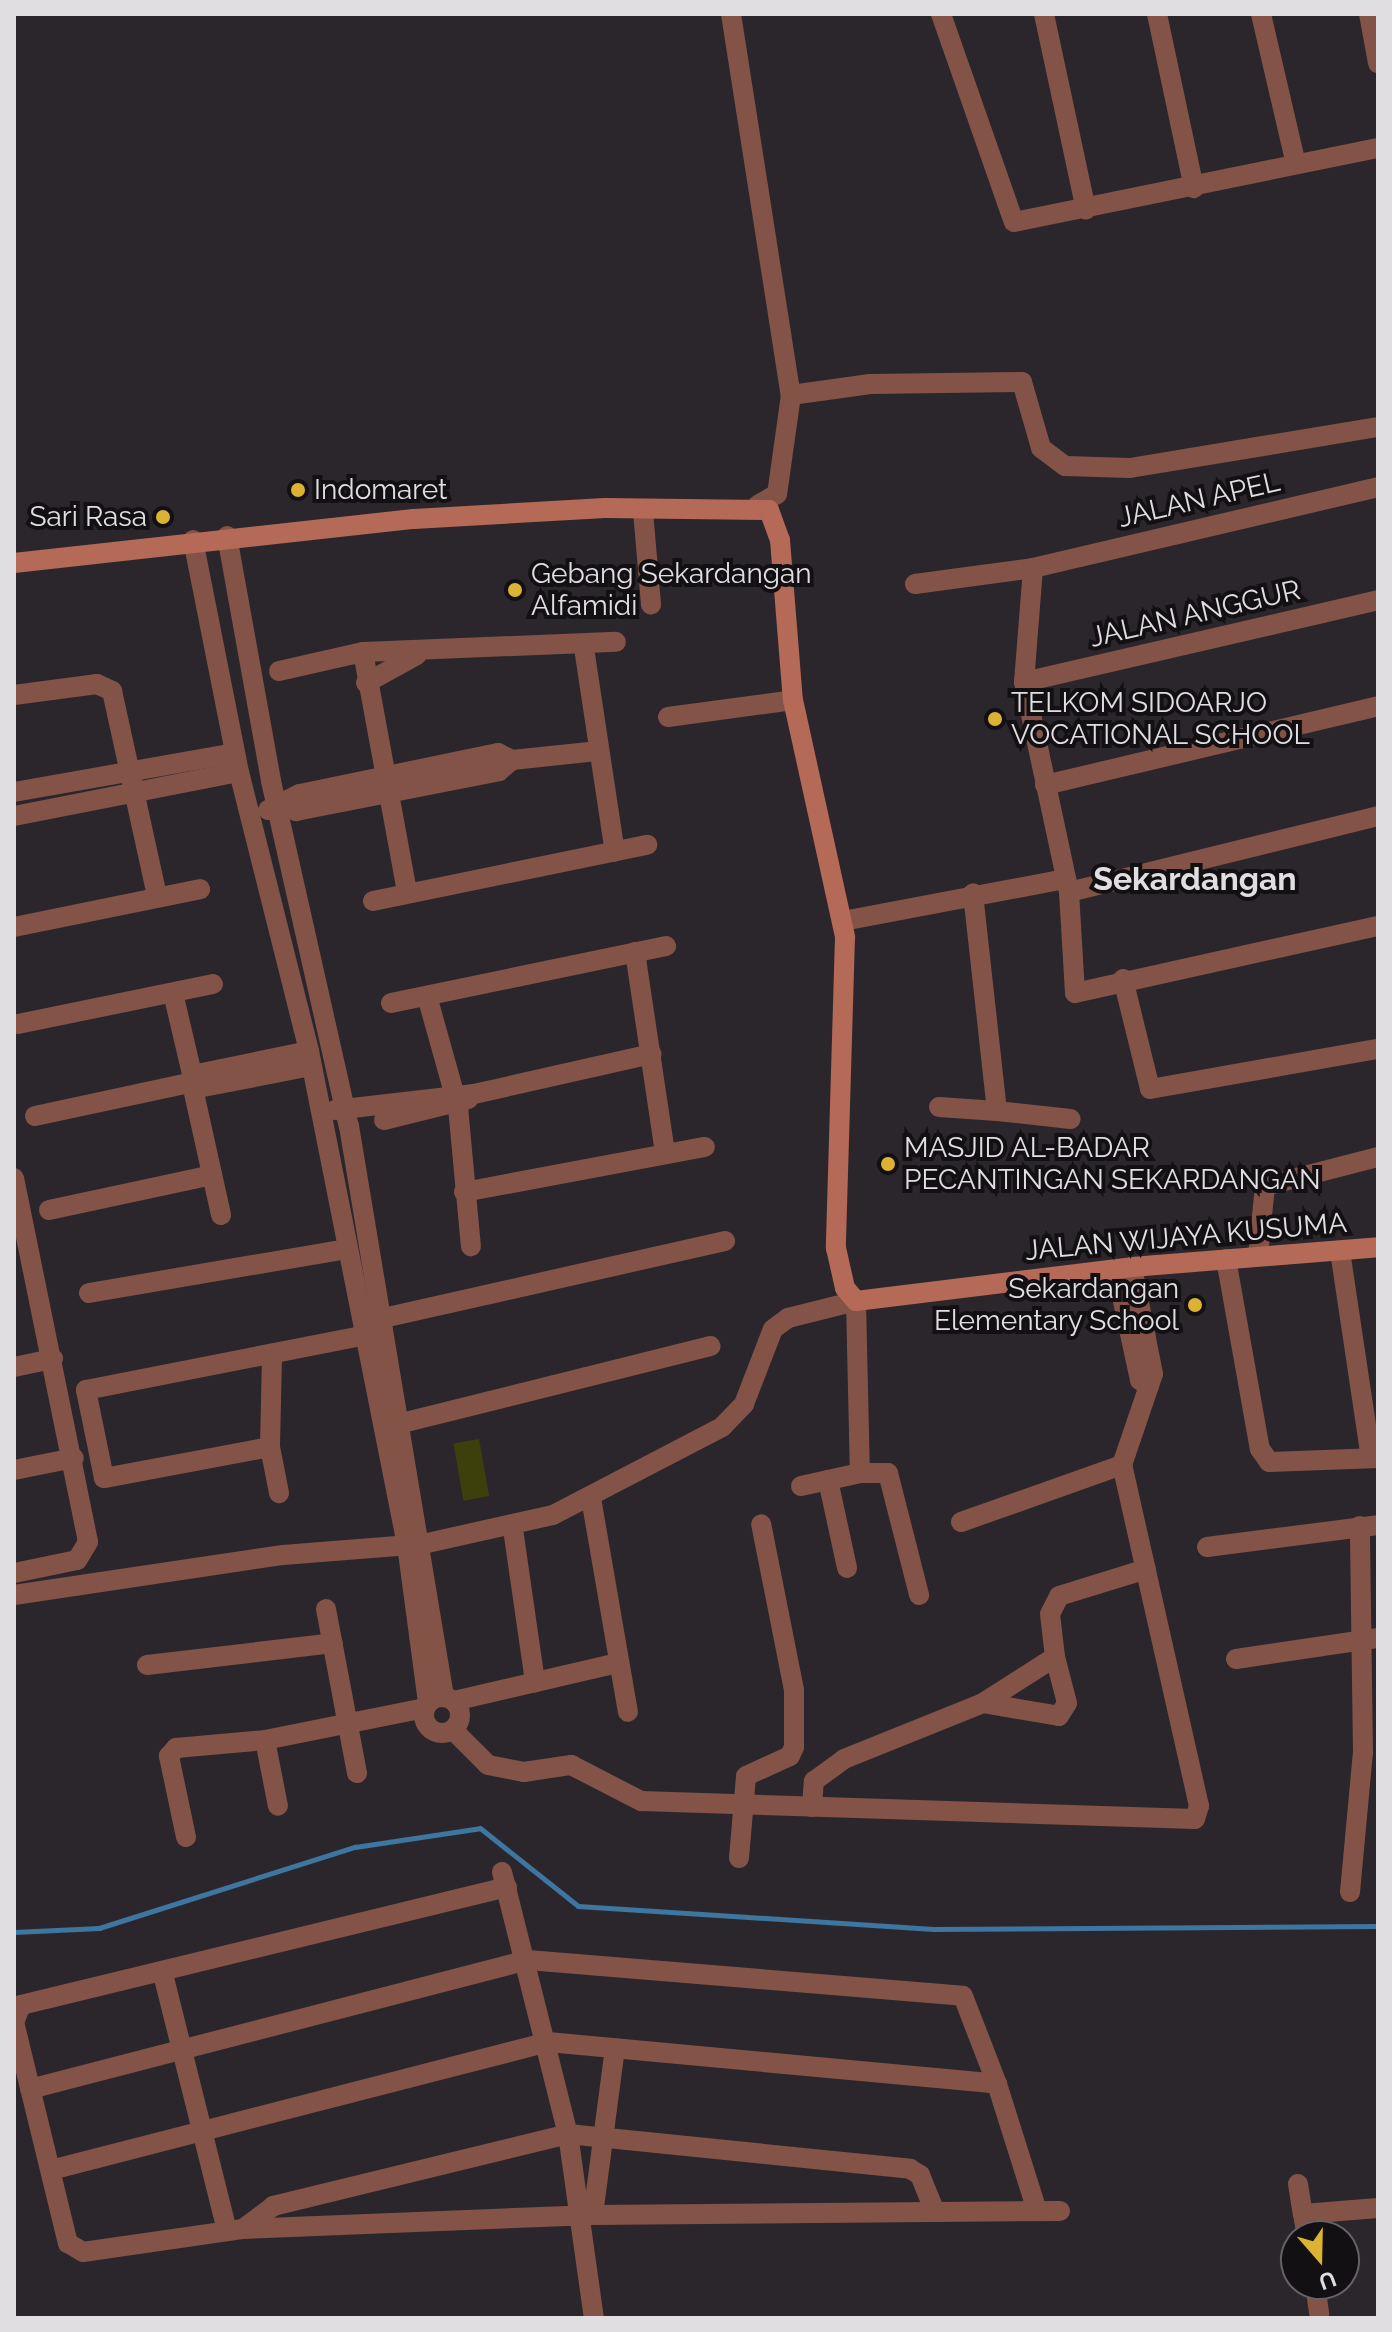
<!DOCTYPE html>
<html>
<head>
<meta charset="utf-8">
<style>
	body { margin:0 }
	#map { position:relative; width:1392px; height:2332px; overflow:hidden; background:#2b262c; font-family:Raleway,sans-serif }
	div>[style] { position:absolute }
	.green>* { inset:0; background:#3e400c; transform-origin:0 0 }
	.stream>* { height:5px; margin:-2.5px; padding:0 2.5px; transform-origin:2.5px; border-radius:2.5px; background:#3d76a0 }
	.street>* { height:20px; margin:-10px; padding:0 10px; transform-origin:10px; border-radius:10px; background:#835347 }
	.street>.ring { margin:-10px; padding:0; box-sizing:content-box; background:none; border:20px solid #835347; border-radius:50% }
	.secondary>* { height:20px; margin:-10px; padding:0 10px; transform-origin:10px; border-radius:10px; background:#b56957 }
	.dots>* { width:22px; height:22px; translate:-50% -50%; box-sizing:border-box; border:4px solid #121013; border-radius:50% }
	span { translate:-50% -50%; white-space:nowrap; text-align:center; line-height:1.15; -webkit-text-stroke:8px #121013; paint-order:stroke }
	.poi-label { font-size:28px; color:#e1dee2 }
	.left { translate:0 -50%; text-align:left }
	.right { translate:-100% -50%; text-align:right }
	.street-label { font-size:28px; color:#e1dee2 }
	.quarter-label { font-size:32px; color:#e1dee2; font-weight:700 }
	.frame { position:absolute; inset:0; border:16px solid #e1dee2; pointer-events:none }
	.north { position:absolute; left:1280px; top:2220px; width:80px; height:80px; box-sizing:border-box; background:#121013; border:2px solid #656266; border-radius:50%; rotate:160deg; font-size:22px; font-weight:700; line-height:32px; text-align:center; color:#e1dee2 }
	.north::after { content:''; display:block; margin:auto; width:28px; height:36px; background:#dbb233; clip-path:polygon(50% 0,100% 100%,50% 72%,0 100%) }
</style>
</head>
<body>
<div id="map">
	<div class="green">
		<i style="left:479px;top:1439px;width:58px;height:26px;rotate:80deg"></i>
	</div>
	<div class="stream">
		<i style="left:14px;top:1932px;width:85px;rotate:-2.7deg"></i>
		<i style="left:99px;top:1928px;width:269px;rotate:-17.6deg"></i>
		<i style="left:355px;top:1847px;width:126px;rotate:-8.6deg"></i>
		<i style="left:480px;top:1828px;width:125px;rotate:38.5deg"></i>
		<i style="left:578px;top:1906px;width:356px;rotate:3.7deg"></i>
		<i style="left:933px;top:1929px;width:445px;rotate:-0.4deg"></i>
	</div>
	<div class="street">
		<i style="left:731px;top:14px;width:386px;rotate:81.1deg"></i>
		<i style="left:791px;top:395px;width:100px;rotate:98deg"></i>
		<i style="left:777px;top:494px;width:22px;rotate:150deg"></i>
		<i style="left:941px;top:14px;width:220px;rotate:70.7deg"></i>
		<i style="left:1014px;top:222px;width:371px;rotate:-11.5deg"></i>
		<i style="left:1044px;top:14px;width:200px;rotate:77.9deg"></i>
		<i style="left:1157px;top:14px;width:178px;rotate:78deg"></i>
		<i style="left:1261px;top:14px;width:154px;rotate:76.9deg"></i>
		<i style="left:1369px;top:14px;width:50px;rotate:79.6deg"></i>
		<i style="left:791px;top:395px;width:80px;rotate:-7.9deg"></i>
		<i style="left:870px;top:384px;width:152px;rotate:-0.8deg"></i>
		<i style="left:1022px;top:382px;width:69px;rotate:73.9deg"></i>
		<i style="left:1041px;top:448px;width:30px;rotate:37deg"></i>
		<i style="left:1065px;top:466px;width:65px;rotate:1.8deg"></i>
		<i style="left:1130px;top:468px;width:251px;rotate:-9.4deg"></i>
		<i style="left:643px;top:511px;width:94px;rotate:85.1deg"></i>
		<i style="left:227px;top:536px;width:249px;rotate:79.8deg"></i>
		<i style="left:271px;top:781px;width:354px;rotate:77.3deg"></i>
		<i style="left:349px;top:1126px;width:579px;rotate:80.55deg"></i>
		<i style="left:193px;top:540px;width:237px;rotate:78.8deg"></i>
		<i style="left:239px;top:772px;width:288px;rotate:75.9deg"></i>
		<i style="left:309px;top:1051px;width:504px;rotate:78.78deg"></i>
		<i style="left:407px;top:1545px;width:159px;rotate:82.4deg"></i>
		<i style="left:1033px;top:568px;width:114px;rotate:94.5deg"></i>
		<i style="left:1024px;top:682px;width:215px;rotate:77.9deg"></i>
		<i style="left:1069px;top:892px;width:101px;rotate:86.6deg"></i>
		<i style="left:1075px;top:993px;width:310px;rotate:-12.5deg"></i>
		<i style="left:915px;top:584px;width:119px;rotate:-7.7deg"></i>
		<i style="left:1033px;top:568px;width:354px;rotate:-13.2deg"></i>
		<i style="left:584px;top:648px;width:206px;rotate:81.4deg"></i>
		<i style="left:363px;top:652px;width:243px;rotate:79.6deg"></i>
		<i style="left:279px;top:671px;width:86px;rotate:-12.7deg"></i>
		<i style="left:363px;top:652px;width:253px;rotate:-2.3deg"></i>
		<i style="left:1024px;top:682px;width:363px;rotate:-13deg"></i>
		<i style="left:366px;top:683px;width:58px;rotate:-28.8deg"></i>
		<i style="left:14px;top:695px;width:84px;rotate:-7.5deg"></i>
		<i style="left:97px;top:684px;width:17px;rotate:25deg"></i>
		<i style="left:112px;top:691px;width:210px;rotate:77.6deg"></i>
		<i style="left:668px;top:717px;width:126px;rotate:-7.7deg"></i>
		<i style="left:1045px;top:785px;width:342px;rotate:-13.3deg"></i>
		<i style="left:14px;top:792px;width:224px;rotate:-10deg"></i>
		<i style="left:287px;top:805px;width:11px;rotate:34deg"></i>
		<i style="left:296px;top:811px;width:207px;rotate:-11.1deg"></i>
		<i style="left:499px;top:771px;width:17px;rotate:-40deg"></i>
		<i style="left:268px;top:810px;width:36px;rotate:-27deg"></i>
		<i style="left:300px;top:794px;width:202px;rotate:-11.7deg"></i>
		<i style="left:498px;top:753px;width:16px;rotate:27deg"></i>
		<i style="left:512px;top:760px;width:85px;rotate:-6deg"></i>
		<i style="left:14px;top:816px;width:229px;rotate:-11.1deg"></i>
		<i style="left:1069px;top:892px;width:318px;rotate:-13.8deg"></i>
		<i style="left:373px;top:901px;width:280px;rotate:-11.6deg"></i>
		<i style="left:843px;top:921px;width:226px;rotate:-10.7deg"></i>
		<i style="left:14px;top:927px;width:190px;rotate:-11.5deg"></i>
		<i style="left:635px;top:952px;width:202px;rotate:81.5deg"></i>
		<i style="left:1123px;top:979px;width:113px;rotate:76.2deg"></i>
		<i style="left:1150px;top:1089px;width:231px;rotate:-10deg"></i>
		<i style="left:173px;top:993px;width:83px;rotate:76.8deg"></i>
		<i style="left:427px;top:996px;width:115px;rotate:74.4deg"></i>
		<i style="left:458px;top:1107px;width:140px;rotate:84.7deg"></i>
		<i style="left:391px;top:1003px;width:281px;rotate:-11.7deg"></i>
		<i style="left:18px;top:1024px;width:199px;rotate:-11.6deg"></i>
		<i style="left:197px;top:1074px;width:114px;rotate:-11.6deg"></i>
		<i style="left:203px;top:1087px;width:110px;rotate:-11deg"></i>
		<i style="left:194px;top:1093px;width:125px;rotate:77.5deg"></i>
		<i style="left:939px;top:1107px;width:58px;rotate:3.9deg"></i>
		<i style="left:997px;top:1111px;width:219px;rotate:-96.3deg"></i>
		<i style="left:335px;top:1110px;width:140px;rotate:-6.6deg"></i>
		<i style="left:474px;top:1094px;width:182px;rotate:-12.7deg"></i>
		<i style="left:997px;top:1111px;width:74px;rotate:6.2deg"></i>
		<i style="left:35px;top:1116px;width:152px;rotate:-12.1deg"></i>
		<i style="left:384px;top:1120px;width:87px;rotate:-14deg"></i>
		<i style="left:14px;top:1178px;width:371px;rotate:78.5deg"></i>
		<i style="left:88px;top:1542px;width:21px;rotate:121deg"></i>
		<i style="left:77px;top:1560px;width:64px;rotate:168.3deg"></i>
		<i style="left:464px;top:1192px;width:245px;rotate:-10.6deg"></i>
		<i style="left:49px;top:1210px;width:167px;rotate:-12.1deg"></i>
		<i style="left:1340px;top:1251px;width:209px;rotate:81.5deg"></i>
		<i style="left:1258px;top:1256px;width:70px;rotate:-84.3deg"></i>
		<i style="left:1265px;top:1186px;width:117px;rotate:-14.4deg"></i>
		<i style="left:1226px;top:1259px;width:193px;rotate:79.9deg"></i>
		<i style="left:1260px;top:1449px;width:16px;rotate:55deg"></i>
		<i style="left:1269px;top:1462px;width:109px;rotate:-2.1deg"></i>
		<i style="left:1116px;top:1269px;width:114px;rotate:77.8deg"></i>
		<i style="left:1140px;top:1380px;width:11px;rotate:34deg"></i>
		<i style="left:89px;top:1293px;width:261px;rotate:-9.7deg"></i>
		<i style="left:370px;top:1321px;width:364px;rotate:-12.7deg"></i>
		<i style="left:272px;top:1357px;width:90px;rotate:91.3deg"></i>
		<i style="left:270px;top:1447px;width:47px;rotate:78.9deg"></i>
		<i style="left:14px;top:1367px;width:40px;rotate:-12deg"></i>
		<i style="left:402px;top:1423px;width:318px;rotate:-14deg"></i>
		<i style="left:270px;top:1447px;width:169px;rotate:169.4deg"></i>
		<i style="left:104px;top:1478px;width:90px;rotate:-101.6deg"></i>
		<i style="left:86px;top:1390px;width:291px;rotate:-11.1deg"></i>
		<i style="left:14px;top:1470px;width:61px;rotate:-11.3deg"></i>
		<i style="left:828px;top:1480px;width:90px;rotate:77.8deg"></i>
		<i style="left:801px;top:1486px;width:60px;rotate:-12.4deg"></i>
		<i style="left:591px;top:1498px;width:217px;rotate:80.2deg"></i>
		<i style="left:961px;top:1522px;width:171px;rotate:-19.5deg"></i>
		<i style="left:513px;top:1529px;width:155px;rotate:81.8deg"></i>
		<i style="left:1207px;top:1547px;width:172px;rotate:-7.3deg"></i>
		<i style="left:14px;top:1595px;width:272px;rotate:-8.5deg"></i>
		<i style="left:283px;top:1555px;width:140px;rotate:-4.5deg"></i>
		<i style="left:423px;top:1544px;width:133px;rotate:-12.6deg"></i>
		<i style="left:553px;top:1515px;width:191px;rotate:-27.5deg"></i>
		<i style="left:722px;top:1427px;width:32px;rotate:-46deg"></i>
		<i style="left:744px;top:1404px;width:80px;rotate:-68.9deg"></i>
		<i style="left:773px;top:1329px;width:19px;rotate:-36deg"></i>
		<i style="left:788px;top:1318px;width:70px;rotate:-14deg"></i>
		<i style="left:856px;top:1301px;width:172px;rotate:88.7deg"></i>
		<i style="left:860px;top:1473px;width:28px"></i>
		<i style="left:888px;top:1473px;width:126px;rotate:75.7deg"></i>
		<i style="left:326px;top:1609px;width:167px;rotate:79.3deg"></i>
		<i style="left:1236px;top:1659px;width:144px;rotate:-8.4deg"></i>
		<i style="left:147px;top:1665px;width:187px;rotate:-6.7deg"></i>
		<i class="ring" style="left:424px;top:1697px;width:16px;height:16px"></i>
		<i style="left:454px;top:1701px;width:167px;rotate:-13.1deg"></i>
		<i style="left:983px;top:1703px;width:77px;rotate:9.7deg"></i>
		<i style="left:1059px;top:1716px;width:15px;rotate:-58deg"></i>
		<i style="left:1067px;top:1703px;width:48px;rotate:-104.6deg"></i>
		<i style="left:453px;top:1730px;width:49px;rotate:45deg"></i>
		<i style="left:488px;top:1765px;width:37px;rotate:11deg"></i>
		<i style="left:524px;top:1772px;width:48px;rotate:-8.5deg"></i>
		<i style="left:571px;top:1765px;width:79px;rotate:27.2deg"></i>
		<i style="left:641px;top:1801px;width:554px;rotate:1.86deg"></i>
		<i style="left:1195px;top:1819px;width:14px;rotate:-73deg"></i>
		<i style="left:1199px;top:1806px;width:350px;rotate:-102.7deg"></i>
		<i style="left:1122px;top:1465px;width:96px;rotate:-71.2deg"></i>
		<i style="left:1153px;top:1374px;width:109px;rotate:-101.1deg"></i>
		<i style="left:265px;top:1740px;width:67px;rotate:78.9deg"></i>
		<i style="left:812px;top:1807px;width:26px;rotate:-86deg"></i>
		<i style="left:814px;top:1781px;width:37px;rotate:-36deg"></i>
		<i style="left:844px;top:1759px;width:150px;rotate:-21.9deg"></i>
		<i style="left:983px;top:1703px;width:85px;rotate:-32.6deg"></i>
		<i style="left:1055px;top:1657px;width:43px;rotate:-96.6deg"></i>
		<i style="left:1050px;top:1614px;width:20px;rotate:-63deg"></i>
		<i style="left:1059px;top:1596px;width:91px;rotate:-17.2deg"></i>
		<i style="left:186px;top:1837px;width:83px;rotate:-101.9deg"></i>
		<i style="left:169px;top:1756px;width:11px;rotate:-49deg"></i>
		<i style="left:176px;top:1748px;width:89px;rotate:-5.1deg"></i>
		<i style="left:265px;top:1740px;width:163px;rotate:-11.3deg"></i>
		<i style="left:739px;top:1858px;width:82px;rotate:-85.1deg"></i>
		<i style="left:746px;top:1776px;width:48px;rotate:-24.4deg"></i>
		<i style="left:790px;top:1756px;width:10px;rotate:-66deg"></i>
		<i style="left:794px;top:1747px;width:57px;rotate:-90deg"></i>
		<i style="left:794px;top:1690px;width:169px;rotate:-101.2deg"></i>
		<i style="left:502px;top:1872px;width:270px;rotate:75.9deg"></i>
		<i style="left:568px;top:2134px;width:186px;rotate:82deg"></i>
		<i style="left:507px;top:1887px;width:500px;rotate:166.35deg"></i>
		<i style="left:21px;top:2005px;width:18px;rotate:112deg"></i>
		<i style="left:14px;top:2022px;width:228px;rotate:76.3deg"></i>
		<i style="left:68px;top:2243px;width:17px;rotate:31deg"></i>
		<i style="left:83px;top:2252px;width:162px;rotate:-8.2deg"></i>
		<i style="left:243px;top:2229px;width:350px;rotate:-2.3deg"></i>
		<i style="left:593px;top:2215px;width:467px;rotate:-0.5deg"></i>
		<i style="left:1350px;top:1892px;width:140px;rotate:-84.7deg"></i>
		<i style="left:1363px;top:1753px;width:227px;rotate:-90.8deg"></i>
		<i style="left:163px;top:1974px;width:265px;rotate:76deg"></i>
		<i style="left:30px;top:2089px;width:514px;rotate:-14.52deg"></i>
		<i style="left:528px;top:1960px;width:436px;rotate:4.7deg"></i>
		<i style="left:963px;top:1996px;width:94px;rotate:68.9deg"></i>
		<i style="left:51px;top:2170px;width:513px;rotate:-14.44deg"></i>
		<i style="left:548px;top:2042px;width:451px;rotate:5.3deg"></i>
		<i style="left:997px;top:2084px;width:133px;rotate:72.5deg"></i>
		<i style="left:1298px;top:2184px;width:30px;rotate:81deg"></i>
		<i style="left:1303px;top:2214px;width:75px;rotate:-4.6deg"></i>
		<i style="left:1303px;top:2214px;width:22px;rotate:80deg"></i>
		<i style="left:593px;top:2215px;width:168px;rotate:-82.5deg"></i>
		<i style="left:243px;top:2229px;width:38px;rotate:-37deg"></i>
		<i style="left:273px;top:2206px;width:304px;rotate:-13.7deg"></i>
		<i style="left:568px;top:2134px;width:344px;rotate:5.8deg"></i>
		<i style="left:910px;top:2169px;width:12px;rotate:31deg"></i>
		<i style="left:920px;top:2175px;width:40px;rotate:68deg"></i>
		<i style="left:1315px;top:2284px;width:30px;rotate:82deg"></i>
	</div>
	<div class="secondary">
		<i style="left:14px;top:563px;width:402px;rotate:-6.3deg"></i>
		<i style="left:414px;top:519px;width:191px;rotate:-3.3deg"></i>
		<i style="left:605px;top:508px;width:164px;rotate:0.7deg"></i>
		<i style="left:769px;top:510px;width:32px;rotate:70deg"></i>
		<i style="left:780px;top:540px;width:161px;rotate:85.4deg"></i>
		<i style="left:793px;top:700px;width:243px;rotate:77.6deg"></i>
		<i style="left:845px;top:937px;width:311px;rotate:91.7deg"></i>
		<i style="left:836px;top:1248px;width:41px;rotate:77.3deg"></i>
		<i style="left:845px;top:1288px;width:17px;rotate:50deg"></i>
		<i style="left:856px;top:1301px;width:278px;rotate:-7deg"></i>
		<i style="left:1132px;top:1267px;width:247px;rotate:-4.6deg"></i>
	</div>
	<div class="dots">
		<i style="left:298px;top:490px;background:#dbb233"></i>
		<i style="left:163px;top:517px;background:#dbb233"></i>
		<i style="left:515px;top:590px;background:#dbb233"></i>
		<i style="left:995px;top:719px;background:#dbb233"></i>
		<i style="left:888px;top:1164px;background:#dbb233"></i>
		<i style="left:1195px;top:1305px;background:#dbb233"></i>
	</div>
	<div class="poi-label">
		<span class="left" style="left:314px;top:490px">Indomaret</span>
		<span class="right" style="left:147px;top:517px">Sari Rasa</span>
		<span class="left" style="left:531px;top:590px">Gebang Sekardangan<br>Alfamidi</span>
		<span class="left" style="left:1011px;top:719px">TELKOM SIDOARJO<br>VOCATIONAL SCHOOL</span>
		<span class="left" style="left:904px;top:1164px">MASJID AL-BADAR<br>PECANTINGAN SEKARDANGAN</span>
		<span class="right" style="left:1179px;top:1305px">Sekardangan<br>Elementary School</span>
	</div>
	<div class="street-label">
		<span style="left:1199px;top:500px;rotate:-13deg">JALAN APEL</span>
		<span style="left:1195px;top:614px;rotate:-13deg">JALAN ANGGUR</span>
		<span style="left:1186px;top:1237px;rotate:-5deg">JALAN WIJAYA KUSUMA</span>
	</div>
	<div class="quarter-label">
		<span style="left:1195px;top:879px">Sekardangan</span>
	</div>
	<div class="frame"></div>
	<div class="north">U</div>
</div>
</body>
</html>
